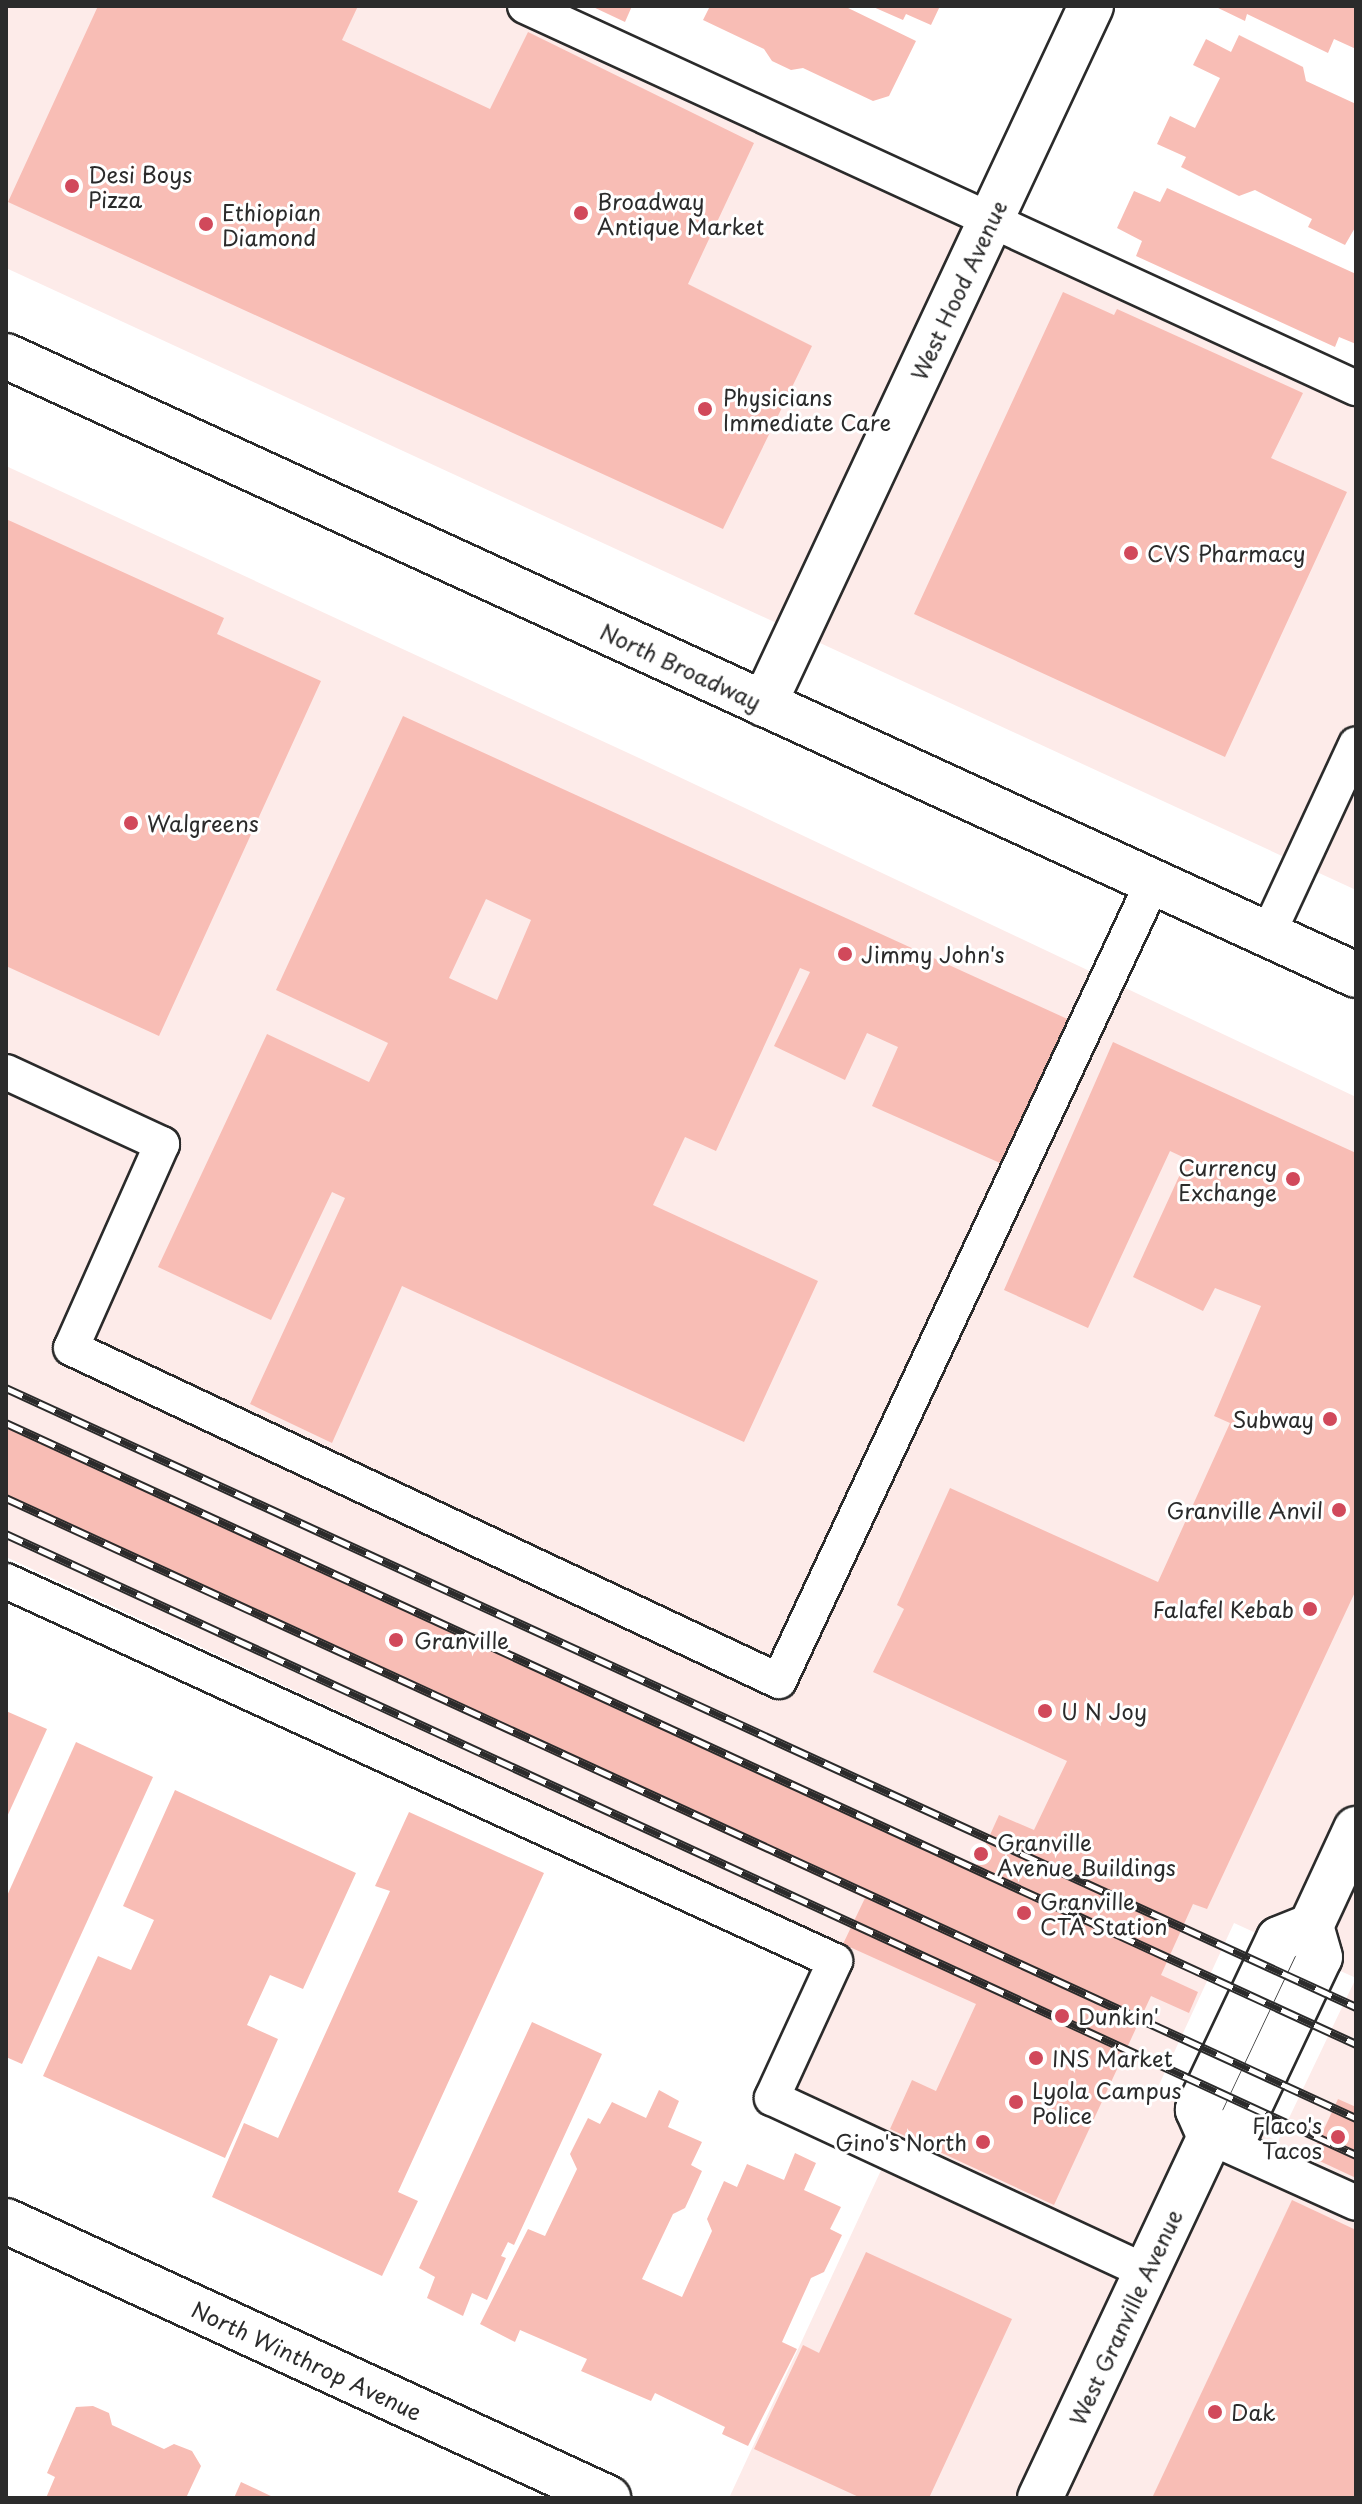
<!DOCTYPE html>
<html>
<head>
<meta charset="utf-8">
<style>
	body { margin:0 }
	#map { position:relative; width:1362px; height:2504px; overflow:hidden; background:#fff; font-family:"Playpen Sans",sans-serif }
	div>[style] { position:absolute }
	.built>* { inset:0; background:#fdebe9 }
	.building>* { inset:0; background:#f8bdb5 }
	.roads { filter:drop-shadow(2px 0 #2b2b2b) drop-shadow(-2px 0 #2b2b2b) drop-shadow(0 2px #2b2b2b) drop-shadow(0 -2px #2b2b2b) }
	.lane>* { height:34px; margin:-17px; padding:0 17px; transform-origin:17px; border-radius:17px; background:#fff }
	.street>* { height:44px; margin:-22px; padding:0 22px; transform-origin:22px; border-radius:22px; background:#fff }
	.secondary>* { height:44px; margin:-22px; padding:0 22px; transform-origin:22px; border-radius:22px; background:#fff }
	.rail>* { height:9px; margin-top:-4.5px; transform-origin:0; background:repeating-linear-gradient(90deg,#fff 0 18px,#2b2b2b 0 36px); box-sizing:border-box; border-block:2px solid #2b2b2b }
	.dots>* { width:22px; height:22px; translate:-50% -50%; box-sizing:border-box; border:4px solid #fff; border-radius:50% }
	span { translate:-50% -50%; white-space:nowrap; text-align:center; line-height:1.15; -webkit-text-stroke:6px #fff; paint-order:stroke }
	.poi-label { font-size:22px; color:#2b2b2b }
	.left { translate:0 -50%; text-align:left }
	.right { translate:-100% -50%; text-align:right }
	.street-label { font-size:22px; color:#2b2b2b }
	.frame { position:absolute; inset:0; border:8px solid #2b2b2b; pointer-events:none }
</style>
</head>
<body>
<div id="map">
	<div class="built">
		<i style="clip-path:polygon(6px 6px,533px 6px,1356px 382px,1356px 890px,6px 268px)"></i>
		<i style="clip-path:polygon(evenodd,6px 466px,639px 758px,1356px 1097px,1356px 2498px,729px 2498px,889px 2153px,772px 2098px,843px 1944px,6px 1557px,6px 466px,1234px 1923px,1356px 1978px,1278px 2141px,1158px 2087px,1234px 1923px)"></i>
	</div>
	<div class="building">
		<i style="clip-path:polygon(98px 6px,358px 6px,342px 40px,490px 109px,528px 32px,754px 143px,688px 284px,812px 346px,723px 529px,8px 202px)"></i>
		<i style="clip-path:polygon(591px 6px,632px 6px,625px 22px)"></i>
		<i style="clip-path:polygon(710px 6px,844px 6px,916px 41px,889px 96px,873px 101px,803px 68px,791px 70px,772px 61px,764px 49px,703px 20px)"></i>
		<i style="clip-path:polygon(871px 6px,940px 6px,931px 25px,906px 14px,903px 20px)"></i>
		<i style="clip-path:polygon(1214px 6px,1356px 6px,1356px 49px,1334px 39px,1328px 53px,1247px 14px,1245px 21px)"></i>
		<i style="clip-path:polygon(1239px 35px,1303px 67px,1306px 81px,1356px 104px,1356px 226px,1345px 245px,1308px 227px,1312px 219px,1255px 190px,1239px 196px,1181px 167px,1186px 157px,1157px 144px,1170px 116px,1195px 128px,1220px 78px,1193px 65px,1206px 39px,1231px 52px)"></i>
		<i style="clip-path:polygon(1167px 188px,1356px 274px,1356px 344px,1339px 337px,1335px 347px,1136px 256px,1142px 241px,1117px 228px,1134px 191px,1160px 202px)"></i>
		<i style="clip-path:polygon(1063px 292px,1114px 315px,1117px 309px,1303px 393px,1271px 458px,1347px 492px,1225px 757px,914px 614px)"></i>
		<i style="clip-path:polygon(6px 519px,224px 618px,217px 634px,321px 681px,159px 1036px,6px 966px)"></i>
		<i style="clip-path:polygon(evenodd,403px 716px,1074px 1022px,1009px 1167px,872px 1106px,898px 1047px,867px 1033px,845px 1080px,774px 1046px,810px 972px,800px 968px,716px 1151px,685px 1137px,653px 1205px,818px 1281px,744px 1442px,402px 1286px,332px 1443px,250px 1404px,345px 1198px,332px 1192px,271px 1320px,158px 1267px,267px 1034px,369px 1082px,388px 1043px,276px 990px,403px 716px,486px 899px,531px 920px,497px 1000px,449px 978px,486px 899px)"></i>
		<i style="clip-path:polygon(1113px 1042px,1356px 1153px,1356px 1590px,1207px 1909px,1193px 1904px,1161px 1975px,1198px 1992px,1189px 2013px,1151px 1996px,1054px 2205px,890px 2129px,912px 2080px,936px 2091px,976px 2004px,843px 1944px,865px 1898px,6px 1502px,6px 1420px,976px 1866px,999px 1815px,1034px 1830px,1067px 1761px,873px 1672px,904px 1609px,897px 1605px,950px 1488px,1158px 1582px,1230px 1423px,1214px 1416px,1261px 1306px,1215px 1288px,1203px 1311px,1133px 1277px,1187px 1159px,1170px 1151px,1088px 1328px,1004px 1290px)"></i>
		<i style="clip-path:polygon(6px 1711px,47px 1729px,6px 1819px)"></i>
		<i style="clip-path:polygon(76px 1742px,153px 1777px,22px 2064px,6px 2057px,6px 1898px)"></i>
		<i style="clip-path:polygon(175px 1790px,356px 1873px,303px 1989px,270px 1975px,247px 2025px,278px 2039px,225px 2158px,43px 2076px,98px 1956px,131px 1970px,154px 1920px,123px 1906px)"></i>
		<i style="clip-path:polygon(409px 1812px,544px 1873px,398px 2192px,418px 2201px,382px 2276px,212px 2197px,244px 2123px,278px 2138px,390px 1891px,375px 1886px)"></i>
		<i style="clip-path:polygon(532px 2022px,602px 2054px,514px 2245px,508px 2242px,501px 2256px,506px 2258px,487px 2300px,472px 2293px,463px 2316px,427px 2298px,435px 2277px,419px 2268px)"></i>
		<i style="clip-path:polygon(659px 2090px,679px 2101px,668px 2127px,702px 2142px,691px 2165px,702px 2171px,685px 2208px,673px 2214px,642px 2279px,682px 2297px,712px 2231px,707px 2219px,724px 2181px,737px 2187px,747px 2164px,784px 2180px,795px 2153px,816px 2163px,804px 2190px,841px 2207px,830px 2229px,842px 2235px,824px 2272px,811px 2278px,782px 2342px,797px 2349px,748px 2446px,722px 2434px,725px 2427px,655px 2393px,651px 2401px,581px 2371px,587px 2359px,520px 2330px,515px 2342px,480px 2324px,528px 2229px,545px 2236px,577px 2169px,570px 2154px,588px 2118px,600px 2124px,612px 2102px,646px 2118px)"></i>
		<i style="clip-path:polygon(1338px 2099px,1356px 2107px,1356px 2178px,1311px 2157px)"></i>
		<i style="clip-path:polygon(1292px 2200px,1356px 2230px,1356px 2498px,1152px 2498px)"></i>
		<i style="clip-path:polygon(866px 2252px,1012px 2319px,929px 2498px,861px 2498px,754px 2449px,803px 2345px,819px 2353px)"></i>
		<i style="clip-path:polygon(93px 2406px,109px 2413px,112px 2425px,164px 2449px,174px 2444px,192px 2451px,201px 2466px,186px 2498px,46px 2498px,55px 2477px,47px 2473px,76px 2407px)"></i>
		<i style="clip-path:polygon(241px 2482px,275px 2498px,234px 2498px)"></i>
	</div>
	<div class="roads">
		<div class="lane">
			<i style="left:525px;top:6px;width:915px;rotate:24.69deg"></i>
			<i style="left:1268px;top:934px;width:209px;rotate:-65.1deg"></i>
			<i style="left:6px;top:1072px;width:172px;rotate:24.8deg"></i>
			<i style="left:162px;top:1144px;width:223px;rotate:114deg"></i>
			<i style="left:71px;top:1348px;width:782px;rotate:25.19deg"></i>
			<i style="left:779px;top:1681px;width:882px;rotate:-64.92deg"></i>
			<i style="left:6px;top:1581px;width:912px;rotate:24.63deg"></i>
			<i style="left:835px;top:1961px;width:151px;rotate:114.7deg"></i>
			<i style="left:772px;top:2098px;width:413px;rotate:24.9deg"></i>
			<i style="left:1210px;top:2137px;width:160px;rotate:24.3deg"></i>
		</div>
		<div class="street">
			<i style="left:764px;top:704px;width:771px;rotate:-64.9deg"></i>
			<i style="left:1210px;top:2137px;width:30px;rotate:-114deg"></i>
			<i style="left:1198px;top:2110px;width:189px;rotate:-64.7deg"></i>
			<i style="left:1279px;top:1939px;width:35px;rotate:-22deg"></i>
			<i style="left:6px;top:2221px;width:663px;rotate:24.71deg"></i>
			<i style="left:1040px;top:2498px;width:399px;rotate:-64.8deg"></i>
			<i style="left:1210px;top:2137px;width:30px;rotate:-17deg"></i>
			<i style="left:1239px;top:2128px;width:189px;rotate:-64.7deg"></i>
			<i style="left:1320px;top:1957px;width:32px;rotate:-106deg"></i>
			<i style="left:1311px;top:1926px;width:107px;rotate:-65.1deg"></i>
		</div>
		<div class="secondary">
			<i style="left:6px;top:356px;width:1485px;rotate:24.63deg"></i>
		</div>
	</div>
	<div class="rail">
		<i style="left:6px;top:1388px;width:1485px;rotate:24.63deg"></i>
		<i style="left:6px;top:1423px;width:1486px;rotate:24.7deg"></i>
		<i style="left:6px;top:1498px;width:1486px;rotate:24.67deg"></i>
		<i style="left:6px;top:1534px;width:1486px;rotate:24.7deg"></i>
	</div>
	<div class="dots">
		<i style="left:72px;top:186px;background:#d1495b"></i>
		<i style="left:581px;top:213px;background:#d1495b"></i>
		<i style="left:206px;top:224px;background:#d1495b"></i>
		<i style="left:705px;top:409px;background:#d1495b"></i>
		<i style="left:1131px;top:553px;background:#d1495b"></i>
		<i style="left:131px;top:823px;background:#d1495b"></i>
		<i style="left:845px;top:954px;background:#d1495b"></i>
		<i style="left:1293px;top:1179px;background:#d1495b"></i>
		<i style="left:1330px;top:1419px;background:#d1495b"></i>
		<i style="left:1339px;top:1510px;background:#d1495b"></i>
		<i style="left:1310px;top:1609px;background:#d1495b"></i>
		<i style="left:396px;top:1640px;background:#d1495b"></i>
		<i style="left:1045px;top:1711px;background:#d1495b"></i>
		<i style="left:981px;top:1854px;background:#d1495b"></i>
		<i style="left:1024px;top:1913px;background:#d1495b"></i>
		<i style="left:1062px;top:2016px;background:#d1495b"></i>
		<i style="left:1036px;top:2058px;background:#d1495b"></i>
		<i style="left:1016px;top:2102px;background:#d1495b"></i>
		<i style="left:1338px;top:2137px;background:#d1495b"></i>
		<i style="left:983px;top:2142px;background:#d1495b"></i>
		<i style="left:1215px;top:2412px;background:#d1495b"></i>
	</div>
	<div class="poi-label">
		<span class="left" style="left:88px;top:186px">Desi Boys<br>Pizza</span>
		<span class="left" style="left:597px;top:213px">Broadway<br>Antique Market</span>
		<span class="left" style="left:222px;top:224px">Ethiopian<br>Diamond</span>
		<span class="left" style="left:723px;top:409px">Physicians<br>Immediate Care</span>
		<span class="left" style="left:1147px;top:553px">CVS Pharmacy</span>
		<span class="left" style="left:147px;top:823px">Walgreens</span>
		<span class="left" style="left:861px;top:954px">Jimmy John's</span>
		<span class="right" style="left:1277px;top:1179px">Currency<br>Exchange</span>
		<span class="right" style="left:1314px;top:1419px">Subway</span>
		<span class="right" style="left:1323px;top:1510px">Granville Anvil</span>
		<span class="right" style="left:1294px;top:1609px">Falafel Kebab</span>
		<span class="left" style="left:414px;top:1640px">Granville</span>
		<span class="left" style="left:1061px;top:1711px">U N Joy</span>
		<span class="left" style="left:997px;top:1854px">Granville<br>Avenue Buildings</span>
		<span class="left" style="left:1040px;top:1913px">Granville<br>CTA Station</span>
		<span class="left" style="left:1078px;top:2016px">Dunkin'</span>
		<span class="left" style="left:1052px;top:2058px">INS Market</span>
		<span class="left" style="left:1032px;top:2102px">Lyola Campus<br>Police</span>
		<span class="right" style="left:1322px;top:2137px">Flaco's<br>Tacos</span>
		<span class="right" style="left:967px;top:2142px">Gino's North</span>
		<span class="left" style="left:1231px;top:2412px">Dak</span>
	</div>
	<div class="street-label">
		<span style="left:958px;top:290px;rotate:-65deg">West Hood Avenue</span>
		<span style="left:681px;top:666px;rotate:25deg">North Broadway</span>
		<span style="left:1125px;top:2317px;rotate:-65deg">West Granville Avenue</span>
		<span style="left:307px;top:2360px;rotate:25deg">North Winthrop Avenue</span>
	</div>
	<div class="frame"></div>
</div>
</body>
</html>
